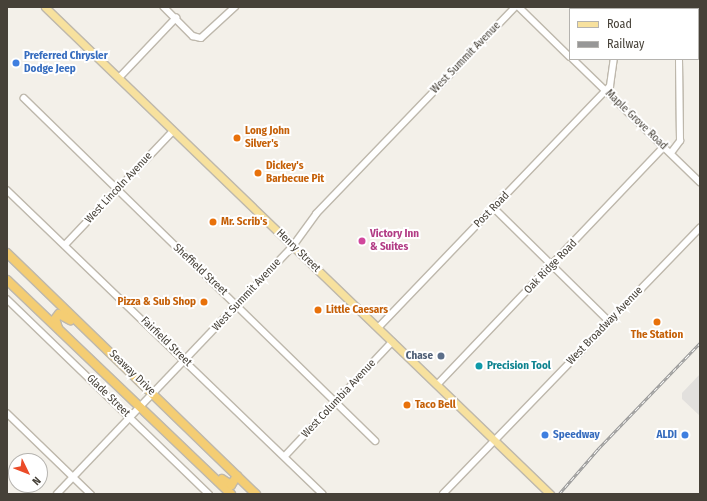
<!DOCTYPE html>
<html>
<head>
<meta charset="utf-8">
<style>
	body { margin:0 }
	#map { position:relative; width:707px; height:501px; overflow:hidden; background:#f3f0e9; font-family:"Fira Sans Condensed",sans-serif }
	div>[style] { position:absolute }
	.parking>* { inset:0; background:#e2e0dd }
	.roads { filter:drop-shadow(1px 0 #beb8ac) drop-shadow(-1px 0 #beb8ac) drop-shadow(0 1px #beb8ac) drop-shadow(0 -1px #beb8ac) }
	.minor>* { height:5.5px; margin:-2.75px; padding:0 2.75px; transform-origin:2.75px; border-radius:2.75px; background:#fff }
	.major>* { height:7px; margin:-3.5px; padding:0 3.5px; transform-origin:3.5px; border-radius:3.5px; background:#f7e19e }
	.highway>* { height:8px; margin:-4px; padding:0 4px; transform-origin:4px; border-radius:4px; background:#f4cd73 }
	.rail>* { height:3px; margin-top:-1.5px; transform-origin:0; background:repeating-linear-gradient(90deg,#fff 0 4.5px,#979797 0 9px); box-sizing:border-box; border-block:1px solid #979797 }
	.dots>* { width:11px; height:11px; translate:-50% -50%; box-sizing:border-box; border:2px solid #fff; border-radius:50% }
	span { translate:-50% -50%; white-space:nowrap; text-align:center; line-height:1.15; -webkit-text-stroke:4px #fff; paint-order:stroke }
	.shop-label { font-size:11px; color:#366cbe; font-weight:700 }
	.left { translate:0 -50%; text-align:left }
	.right { translate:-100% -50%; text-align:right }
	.street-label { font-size:11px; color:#464138 }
	.food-label { font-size:11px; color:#c56008; font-weight:700 }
	.hotel-label { font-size:11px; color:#b23c85; font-weight:700 }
	.service-label { font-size:11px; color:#4e5e75; font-weight:700 }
	.culture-label { font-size:11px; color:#0d838f; font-weight:700 }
	.frame { position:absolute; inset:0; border:8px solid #464138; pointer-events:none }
	.legend { position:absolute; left:569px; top:8px; width:130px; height:52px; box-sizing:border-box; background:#fff; border:1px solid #b5b3af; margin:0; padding:5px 7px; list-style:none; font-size:12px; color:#464138 }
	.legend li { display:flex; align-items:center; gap:8px; height:20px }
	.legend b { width:20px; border:1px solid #b5b3af }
	.north { position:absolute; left:8px; top:453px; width:40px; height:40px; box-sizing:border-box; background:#fff; border:1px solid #b5b3af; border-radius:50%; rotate:133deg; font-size:11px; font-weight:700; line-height:16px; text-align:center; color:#464138 }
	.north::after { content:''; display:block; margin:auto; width:14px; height:18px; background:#eb4b28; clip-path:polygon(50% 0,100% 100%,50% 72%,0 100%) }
</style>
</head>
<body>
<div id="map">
	<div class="parking">
		<i style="clip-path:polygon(700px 374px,700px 416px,682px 399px,682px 393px)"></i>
	</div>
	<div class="roads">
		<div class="minor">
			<i style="left:164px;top:7px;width:41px;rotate:45deg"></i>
			<i style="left:193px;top:36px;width:8px;rotate:14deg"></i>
			<i style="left:201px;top:38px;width:46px;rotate:-42.4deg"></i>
			<i style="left:519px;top:7px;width:71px;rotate:44.4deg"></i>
			<i style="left:613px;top:7px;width:2px;rotate:90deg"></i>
			<i style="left:678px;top:7px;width:2px;rotate:90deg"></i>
			<i style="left:573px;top:59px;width:177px;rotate:44.1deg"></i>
			<i style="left:119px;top:78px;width:83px;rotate:-46.5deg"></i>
			<i style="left:24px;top:98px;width:491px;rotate:44.3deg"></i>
			<i style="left:671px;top:153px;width:15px;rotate:-53deg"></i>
			<i style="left:680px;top:141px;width:82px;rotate:-90.7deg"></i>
			<i style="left:7px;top:190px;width:438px;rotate:43.9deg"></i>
			<i style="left:494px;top:208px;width:161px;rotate:44.5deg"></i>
			<i style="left:65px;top:245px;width:157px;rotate:-46.5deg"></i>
			<i style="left:7px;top:299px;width:281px;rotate:44deg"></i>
			<i style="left:378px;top:328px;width:335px;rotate:-46.2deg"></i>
			<i style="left:610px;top:86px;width:27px;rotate:-82deg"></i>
			<i style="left:437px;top:385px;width:329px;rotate:-46.4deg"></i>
			<i style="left:7px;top:413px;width:117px;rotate:44deg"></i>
			<i style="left:286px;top:455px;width:155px;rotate:-46.8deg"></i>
			<i style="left:57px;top:494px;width:342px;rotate:-46.4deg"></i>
			<i style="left:293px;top:246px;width:39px;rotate:-54deg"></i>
			<i style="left:316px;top:214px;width:287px;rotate:-46.1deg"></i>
			<i style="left:443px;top:494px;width:370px;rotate:-46deg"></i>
		</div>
		<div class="major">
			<i style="left:45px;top:7px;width:702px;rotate:43.96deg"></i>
		</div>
		<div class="highway">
			<i style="left:7px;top:253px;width:347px;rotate:44.1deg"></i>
			<i style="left:7px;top:280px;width:310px;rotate:43.7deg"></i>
			<i style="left:58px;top:328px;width:9px;rotate:-108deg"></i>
			<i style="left:55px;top:319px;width:6px;rotate:-51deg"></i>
			<i style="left:59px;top:314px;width:13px;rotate:29deg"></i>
			<i style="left:222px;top:479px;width:11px;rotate:34deg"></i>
			<i style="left:231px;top:485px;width:11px;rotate:-56deg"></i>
		</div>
	</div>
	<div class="rail">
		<i style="left:559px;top:494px;width:60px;rotate:-49.1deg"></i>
		<i style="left:598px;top:449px;width:147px;rotate:-46.1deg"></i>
	</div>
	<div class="dots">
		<i style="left:16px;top:63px;background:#3f7fe0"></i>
		<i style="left:237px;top:138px;background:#e8710a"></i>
		<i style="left:258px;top:173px;background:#e8710a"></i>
		<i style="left:213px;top:222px;background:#e8710a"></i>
		<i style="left:362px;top:241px;background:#d1479c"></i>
		<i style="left:204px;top:302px;background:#e8710a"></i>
		<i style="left:318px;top:310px;background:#e8710a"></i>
		<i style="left:657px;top:322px;background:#e8710a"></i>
		<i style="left:441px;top:356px;background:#5c6f8a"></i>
		<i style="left:479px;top:366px;background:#0f9aa8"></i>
		<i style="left:407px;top:405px;background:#e8710a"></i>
		<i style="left:545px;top:435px;background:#3f7fe0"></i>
		<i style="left:685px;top:435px;background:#3f7fe0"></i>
	</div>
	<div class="shop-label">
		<span class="left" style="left:24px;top:63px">Preferred Chrysler<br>Dodge Jeep</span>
		<span class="left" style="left:553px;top:435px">Speedway</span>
		<span class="right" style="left:677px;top:435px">ALDI</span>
	</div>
	<div class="street-label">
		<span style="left:466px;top:58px;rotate:-46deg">West Summit Avenue</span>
		<span style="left:636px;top:120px;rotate:44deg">Maple Grove Road</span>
		<span style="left:119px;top:188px;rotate:-47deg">West Lincoln Avenue</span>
		<span style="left:492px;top:210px;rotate:-46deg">Post Road</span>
		<span style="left:298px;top:251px;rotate:44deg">Henry Street</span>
		<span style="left:551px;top:267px;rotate:-46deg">Oak Ridge Road</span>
		<span style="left:200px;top:270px;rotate:43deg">Sheffield Street</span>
		<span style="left:247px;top:295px;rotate:-47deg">West Summit Avenue</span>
		<span style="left:605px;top:326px;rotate:-46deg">West Broadway Avenue</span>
		<span style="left:166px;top:342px;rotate:44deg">Fairfield Street</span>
		<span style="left:132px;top:373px;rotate:44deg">Seaway Drive</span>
		<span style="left:108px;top:396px;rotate:44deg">Glade Street</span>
		<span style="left:339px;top:399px;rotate:-47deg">West Columbia Avenue</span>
	</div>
	<div class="food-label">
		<span class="left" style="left:245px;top:138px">Long John<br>Silver's</span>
		<span class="left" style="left:266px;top:173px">Dickey's<br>Barbecue Pit</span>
		<span class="left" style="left:221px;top:222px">Mr. Scrib's</span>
		<span class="right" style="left:196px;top:302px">Pizza &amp; Sub Shop</span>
		<span class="left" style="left:326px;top:310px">Little Caesars</span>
		<span style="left:657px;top:335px">The Station</span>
		<span class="left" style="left:415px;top:405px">Taco Bell</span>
	</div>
	<div class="hotel-label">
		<span class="left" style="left:370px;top:241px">Victory Inn<br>&amp; Suites</span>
	</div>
	<div class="service-label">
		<span class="right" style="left:433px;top:356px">Chase</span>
	</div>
	<div class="culture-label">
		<span class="left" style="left:487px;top:366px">Precision Tool</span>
	</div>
	<div class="frame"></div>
	<ul class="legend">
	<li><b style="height:5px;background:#f7e19e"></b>Road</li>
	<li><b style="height:5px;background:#979797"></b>Railway</li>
	</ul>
	<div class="north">N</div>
</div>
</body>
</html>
